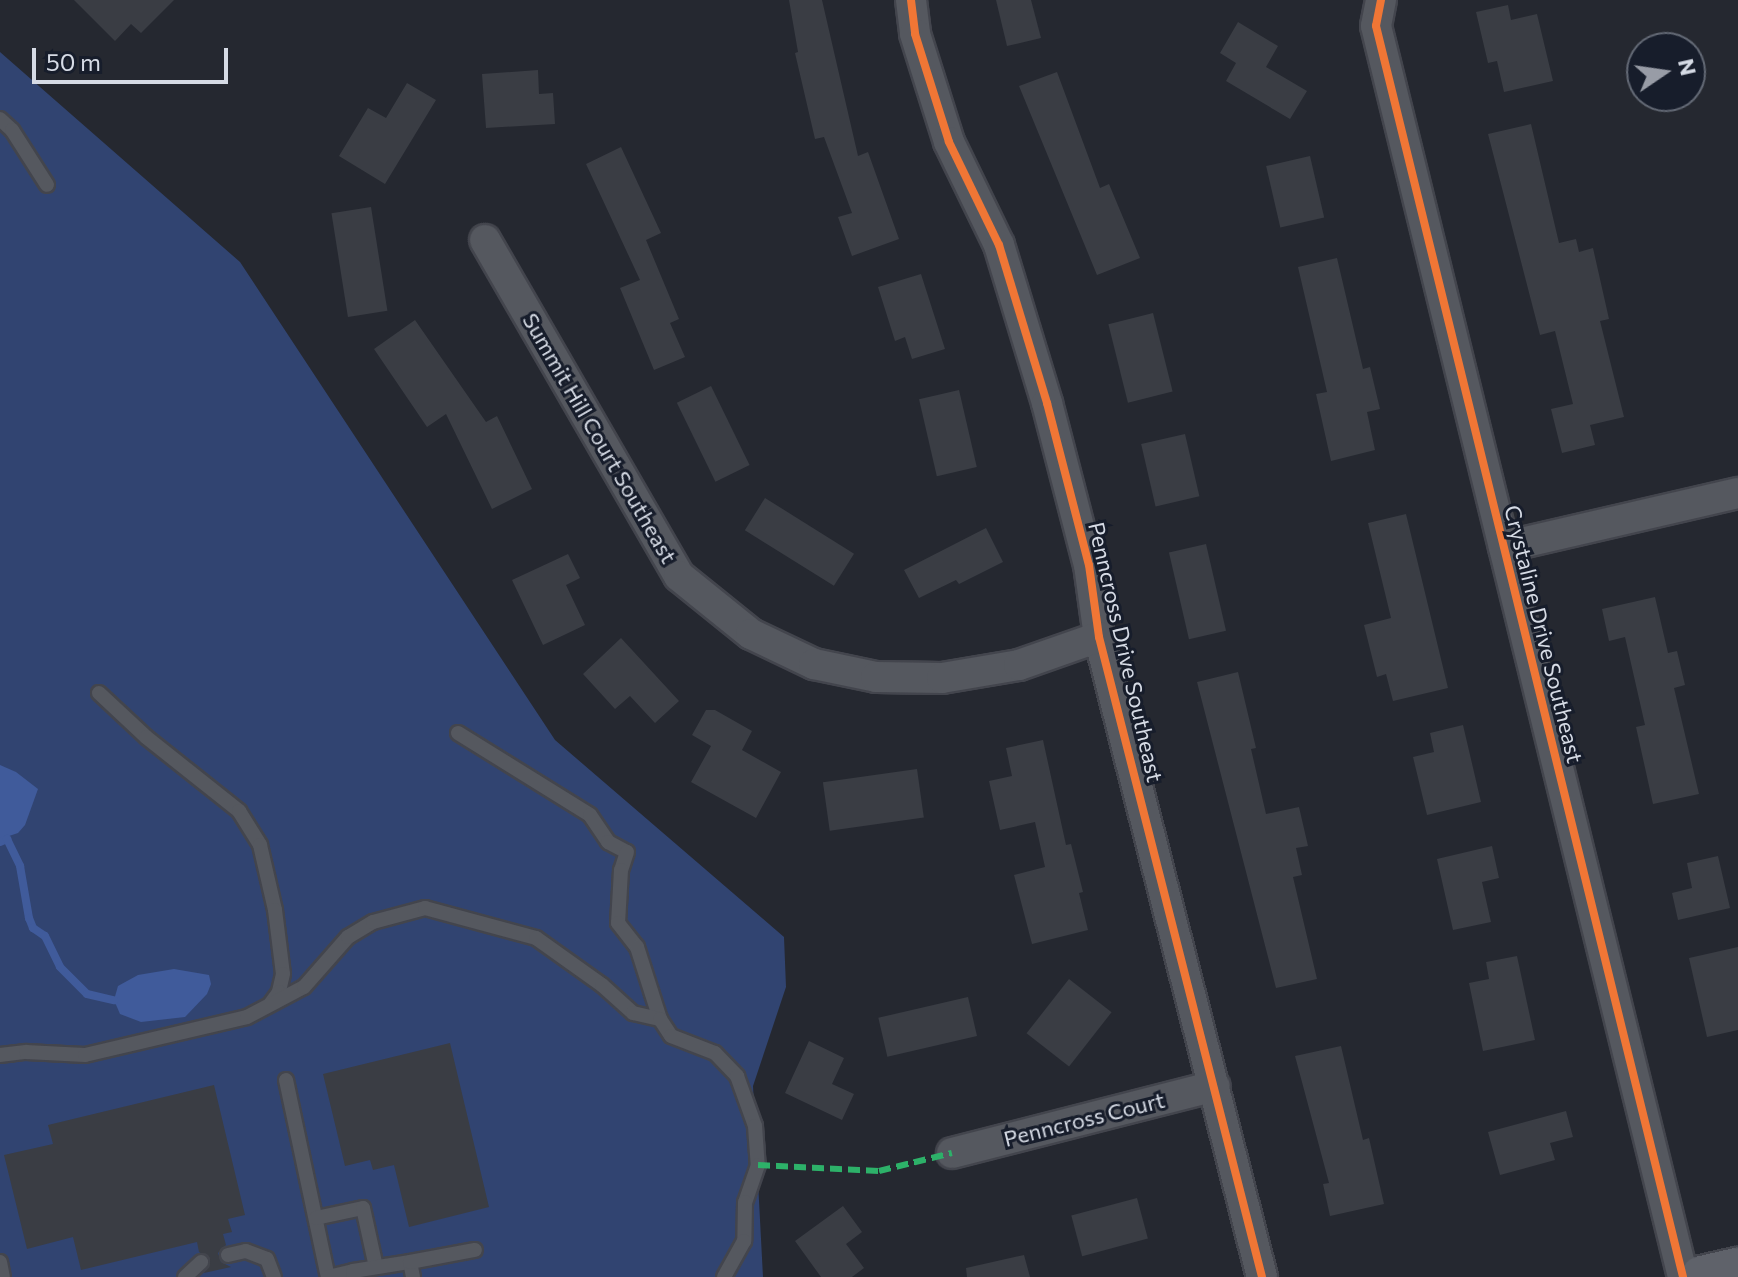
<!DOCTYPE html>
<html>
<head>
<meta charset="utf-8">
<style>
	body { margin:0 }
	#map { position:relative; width:1738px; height:1277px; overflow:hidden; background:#252830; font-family:Commissioner,sans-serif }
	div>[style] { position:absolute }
	.green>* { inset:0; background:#314471 }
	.water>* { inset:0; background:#405b9b }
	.stream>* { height:8px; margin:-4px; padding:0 4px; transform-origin:4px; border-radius:4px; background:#405b9b }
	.building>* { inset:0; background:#3a3d44; transform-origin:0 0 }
	.roads { filter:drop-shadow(2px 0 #43454d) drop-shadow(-2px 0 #43454d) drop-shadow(0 2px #43454d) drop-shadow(0 -2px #43454d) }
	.lane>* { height:14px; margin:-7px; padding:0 7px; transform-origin:7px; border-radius:7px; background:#55585f }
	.street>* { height:30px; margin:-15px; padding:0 15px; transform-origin:15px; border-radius:15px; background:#55585f }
	.secondary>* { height:42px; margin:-21px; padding:0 21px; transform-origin:21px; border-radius:21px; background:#5f626a }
	.quiet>* { height:6px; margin-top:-3px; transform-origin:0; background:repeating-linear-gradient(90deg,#2db169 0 12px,transparent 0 18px) }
	.cycleway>* { height:8px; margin:-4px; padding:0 4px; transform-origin:4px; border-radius:4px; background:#f07635 }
	span { translate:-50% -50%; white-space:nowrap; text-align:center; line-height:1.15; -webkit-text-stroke:6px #171d2b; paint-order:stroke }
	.street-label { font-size:22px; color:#d6dbe5 }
	.north { position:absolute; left:1626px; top:32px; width:80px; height:80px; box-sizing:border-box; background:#171d2b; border:2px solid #636975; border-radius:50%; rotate:77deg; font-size:22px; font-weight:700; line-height:32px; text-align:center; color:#d6dbe5 }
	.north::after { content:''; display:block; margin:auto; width:28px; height:36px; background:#989ca6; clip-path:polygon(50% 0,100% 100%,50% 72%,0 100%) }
	.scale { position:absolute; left:32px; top:48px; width:196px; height:36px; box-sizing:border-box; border:4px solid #d6dbe5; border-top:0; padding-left:10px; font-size:24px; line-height:28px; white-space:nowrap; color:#d6dbe5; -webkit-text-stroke:6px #171d2b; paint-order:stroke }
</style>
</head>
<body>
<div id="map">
	<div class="green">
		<i style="clip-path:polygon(0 52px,240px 262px,555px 740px,784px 937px,786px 987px,753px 1086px,763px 1277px,0 1277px)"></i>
	</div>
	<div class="water">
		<i style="clip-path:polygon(0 765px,16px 772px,38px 789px,25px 825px,18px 833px,0 839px)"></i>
		<i style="clip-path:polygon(174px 969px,209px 975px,211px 984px,207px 994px,185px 1017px,141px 1022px,120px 1014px,114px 1000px,118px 986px,138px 975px)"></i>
	</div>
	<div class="stream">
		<i style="left:0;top:842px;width:8px;rotate:-23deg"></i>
		<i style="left:7px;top:839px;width:30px;rotate:64deg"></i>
		<i style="left:20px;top:866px;width:53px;rotate:80.2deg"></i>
		<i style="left:29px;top:918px;width:11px;rotate:68deg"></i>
		<i style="left:33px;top:928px;width:14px;rotate:34deg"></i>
		<i style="left:45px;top:936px;width:34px;rotate:64deg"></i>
		<i style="left:60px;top:967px;width:38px;rotate:45deg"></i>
		<i style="left:87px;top:994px;width:28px;rotate:13deg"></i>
	</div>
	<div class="building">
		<i style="clip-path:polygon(74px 0,174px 0,141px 33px,131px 24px,115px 41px)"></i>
		<i style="clip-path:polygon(789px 0,822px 0,858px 156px,868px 152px,899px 239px,852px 256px,838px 217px,852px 213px,824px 137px,815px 139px,795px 53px,798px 52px)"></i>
		<i style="clip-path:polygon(996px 0,1031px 0,1041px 38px,1007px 46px)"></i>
		<i style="clip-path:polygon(1508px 5px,1511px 20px,1537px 14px,1553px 81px,1504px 92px,1497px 61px,1488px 63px,1476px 12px)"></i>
		<i style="clip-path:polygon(1238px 22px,1278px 46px,1266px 67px,1307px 91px,1290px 119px,1226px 81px,1236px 63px,1220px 53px)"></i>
		<i style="clip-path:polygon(538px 70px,539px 94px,553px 93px,555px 124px,486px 128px,482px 74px)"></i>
		<i style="clip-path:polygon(1057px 72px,1100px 188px,1109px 184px,1140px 258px,1097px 275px,1019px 86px)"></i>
		<i style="clip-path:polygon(407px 83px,436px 100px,385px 184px,339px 156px,368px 108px,386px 118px)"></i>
		<i style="clip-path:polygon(1531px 124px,1559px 243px,1576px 239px,1579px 252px,1593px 248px,1609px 319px,1600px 321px,1624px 417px,1590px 425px,1595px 445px,1562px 453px,1551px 409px,1573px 404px,1555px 331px,1540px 335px,1488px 134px)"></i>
		<i style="clip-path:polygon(621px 147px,661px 233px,646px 240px,679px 319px,670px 323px,685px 357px,654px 370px,620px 288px,640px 280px,586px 164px)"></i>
		<i style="left:1310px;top:156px;width:63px;height:45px;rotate:77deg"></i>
		<i style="left:371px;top:207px;width:105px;height:40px;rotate:81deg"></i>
		<i style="clip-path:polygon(1337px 258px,1363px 369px,1370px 367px,1380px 409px,1367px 412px,1375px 450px,1331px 461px,1316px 394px,1327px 392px,1298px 267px)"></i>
		<i style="clip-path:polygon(921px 274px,945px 349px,912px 359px,905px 337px,895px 341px,878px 287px)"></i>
		<i style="left:1153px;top:313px;width:81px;height:46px;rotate:76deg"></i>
		<i style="clip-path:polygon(415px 320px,486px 422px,497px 416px,532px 489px,492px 509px,446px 414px,427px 427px,374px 349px)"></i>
		<i style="left:711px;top:386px;width:88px;height:38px;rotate:64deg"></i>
		<i style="left:959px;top:390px;width:79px;height:41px;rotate:77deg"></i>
		<i style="left:1185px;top:434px;width:64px;height:45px;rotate:77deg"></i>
		<i style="left:765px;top:498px;width:105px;height:38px;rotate:32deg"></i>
		<i style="clip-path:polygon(1406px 514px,1448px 688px,1393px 701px,1386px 674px,1377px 677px,1364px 625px,1391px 618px,1368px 523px)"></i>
		<i style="clip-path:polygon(986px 528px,1003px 562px,959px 584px,956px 580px,919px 598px,904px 570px)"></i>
		<i style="left:1206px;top:544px;width:89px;height:38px;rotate:77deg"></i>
		<i style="clip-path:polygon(568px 554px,580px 578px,566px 585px,585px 625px,543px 645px,512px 580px)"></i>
		<i style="clip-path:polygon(1655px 597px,1668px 653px,1677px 651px,1685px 685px,1674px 688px,1699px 794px,1653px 804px,1636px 727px,1645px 725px,1625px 637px,1609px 641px,1602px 609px)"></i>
		<i style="clip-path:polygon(621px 638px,679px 701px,655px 723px,630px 696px,615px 709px,583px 674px)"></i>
		<i style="clip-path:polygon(1238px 672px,1256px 748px,1251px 749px,1266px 814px,1299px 807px,1308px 846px,1296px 848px,1302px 875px,1293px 877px,1317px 979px,1276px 988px,1197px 682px)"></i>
		<i style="clip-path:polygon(706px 710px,715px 710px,752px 731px,742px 750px,781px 772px,756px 818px,691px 782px,711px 746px,692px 735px)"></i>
		<i style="clip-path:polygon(1463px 725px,1481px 802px,1427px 815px,1413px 757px,1434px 752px,1430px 733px)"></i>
		<i style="clip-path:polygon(1043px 740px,1066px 845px,1071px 844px,1083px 892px,1079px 893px,1088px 930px,1032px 944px,1014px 875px,1045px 867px,1035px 822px,1000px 830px,989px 781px,1012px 776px,1006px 748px)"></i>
		<i style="left:917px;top:769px;width:49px;height:95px;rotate:82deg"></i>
		<i style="clip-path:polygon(1492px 846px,1499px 878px,1482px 882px,1491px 922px,1453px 930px,1437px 859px)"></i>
		<i style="clip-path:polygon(1718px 856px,1730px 908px,1678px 920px,1672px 893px,1692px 888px,1687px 863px)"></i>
		<i style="clip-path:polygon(1738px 947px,1738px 1030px,1707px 1037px,1689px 958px)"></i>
		<i style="clip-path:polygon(1517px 956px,1535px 1040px,1483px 1051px,1469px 983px,1489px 979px,1486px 962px)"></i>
		<i style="left:1069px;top:979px;width:54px;height:69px;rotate:38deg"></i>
		<i style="left:968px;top:997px;width:40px;height:92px;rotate:77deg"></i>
		<i style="clip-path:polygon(809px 1041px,844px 1058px,832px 1084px,854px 1094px,842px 1120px,785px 1093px)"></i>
		<i style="clip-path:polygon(450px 1043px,489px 1207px,409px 1227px,394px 1165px,373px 1170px,370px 1160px,345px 1166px,323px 1074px)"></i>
		<i style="clip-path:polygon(1341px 1046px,1363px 1140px,1369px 1138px,1384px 1204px,1330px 1216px,1323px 1184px,1329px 1183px,1295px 1056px)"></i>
		<i style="clip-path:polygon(214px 1085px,245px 1215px,228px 1219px,232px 1232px,223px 1234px,226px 1245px,218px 1253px,221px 1262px,231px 1267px,204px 1273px,210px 1259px,199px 1252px,197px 1242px,81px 1270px,73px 1237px,27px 1249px,4px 1155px,53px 1144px,48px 1125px)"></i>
		<i style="clip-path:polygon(1566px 1111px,1573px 1137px,1550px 1143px,1555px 1160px,1500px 1175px,1488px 1132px)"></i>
		<i style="left:1137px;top:1198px;width:42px;height:68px;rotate:75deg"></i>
		<i style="clip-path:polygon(843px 1206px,862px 1232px,846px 1244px,864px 1268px,852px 1277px,821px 1277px,795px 1241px)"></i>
		<i style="clip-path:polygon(1024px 1255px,1030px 1277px,967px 1277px,966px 1268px)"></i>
	</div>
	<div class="roads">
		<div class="lane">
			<i style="left:0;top:119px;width:16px;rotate:43deg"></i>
			<i style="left:12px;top:130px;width:65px;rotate:57.5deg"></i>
			<i style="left:99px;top:693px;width:64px;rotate:43.1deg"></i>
			<i style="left:146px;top:737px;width:119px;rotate:38.5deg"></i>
			<i style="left:239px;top:811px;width:40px;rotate:58deg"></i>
			<i style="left:260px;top:845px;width:67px;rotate:77deg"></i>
			<i style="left:275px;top:910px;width:64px;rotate:82.9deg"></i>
			<i style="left:283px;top:974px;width:18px;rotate:103deg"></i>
			<i style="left:279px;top:992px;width:14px;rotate:126deg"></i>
			<i style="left:458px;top:733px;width:155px;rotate:31.8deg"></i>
			<i style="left:590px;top:815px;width:32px;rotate:56deg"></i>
			<i style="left:608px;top:842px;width:21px;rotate:28deg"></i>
			<i style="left:627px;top:852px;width:19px;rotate:108deg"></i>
			<i style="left:621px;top:870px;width:53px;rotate:93.2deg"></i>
			<i style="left:618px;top:923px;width:31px;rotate:52deg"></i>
			<i style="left:637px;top:947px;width:76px;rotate:72.3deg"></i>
			<i style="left:0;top:1055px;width:26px;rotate:-7deg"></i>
			<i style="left:26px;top:1052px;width:59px;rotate:2.9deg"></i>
			<i style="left:85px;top:1055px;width:166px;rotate:-13.2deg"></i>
			<i style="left:247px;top:1017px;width:64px;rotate:-27.8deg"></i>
			<i style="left:304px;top:987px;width:67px;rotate:-48.7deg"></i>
			<i style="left:348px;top:937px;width:29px;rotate:-31deg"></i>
			<i style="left:373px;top:922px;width:54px;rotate:-15.1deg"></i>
			<i style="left:425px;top:908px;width:115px;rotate:15.1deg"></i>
			<i style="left:536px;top:938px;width:81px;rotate:35.5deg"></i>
			<i style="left:602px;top:985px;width:42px;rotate:42.1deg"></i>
			<i style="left:633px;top:1013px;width:28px;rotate:13deg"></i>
			<i style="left:660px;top:1019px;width:20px;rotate:57deg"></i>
			<i style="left:671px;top:1036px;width:47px;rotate:21.1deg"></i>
			<i style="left:715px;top:1053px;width:32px;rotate:46deg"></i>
			<i style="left:737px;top:1076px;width:53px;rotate:70.2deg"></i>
			<i style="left:755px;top:1126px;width:39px;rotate:86deg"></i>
			<i style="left:758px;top:1165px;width:39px;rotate:109deg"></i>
			<i style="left:745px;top:1202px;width:39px;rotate:91deg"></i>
			<i style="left:744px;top:1241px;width:41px;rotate:119.1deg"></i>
			<i style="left:286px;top:1080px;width:201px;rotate:78deg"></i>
			<i style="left:328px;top:1277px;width:26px;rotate:-13deg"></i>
			<i style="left:316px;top:1218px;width:48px;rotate:-12deg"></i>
			<i style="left:363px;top:1208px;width:60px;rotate:77.6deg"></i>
			<i style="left:228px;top:1255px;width:18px;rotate:-13deg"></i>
			<i style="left:246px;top:1251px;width:22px;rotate:21deg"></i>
			<i style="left:267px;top:1259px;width:19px;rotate:69deg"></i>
			<i style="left:0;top:1262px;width:15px;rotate:79deg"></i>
			<i style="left:185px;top:1277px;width:22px;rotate:-43deg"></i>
			<i style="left:354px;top:1277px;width:6px;rotate:-99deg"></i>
			<i style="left:353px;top:1271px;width:58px;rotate:-9deg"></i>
			<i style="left:413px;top:1277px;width:15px;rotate:-101deg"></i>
			<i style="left:410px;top:1262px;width:66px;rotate:-10.5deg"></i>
		</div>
		<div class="street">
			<i style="left:911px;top:0;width:34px;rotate:83deg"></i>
			<i style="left:915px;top:34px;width:113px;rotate:72.5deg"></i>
			<i style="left:949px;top:142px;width:114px;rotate:64.1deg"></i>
			<i style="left:999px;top:245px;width:165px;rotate:73.1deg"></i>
			<i style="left:1047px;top:403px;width:167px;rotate:75.5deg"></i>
			<i style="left:1089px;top:565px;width:73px;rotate:82.1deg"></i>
			<i style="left:1099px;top:637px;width:660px;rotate:75.71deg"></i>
			<i style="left:1381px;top:0;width:26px;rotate:101deg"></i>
			<i style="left:1376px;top:26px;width:1288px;rotate:76.21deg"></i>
			<i style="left:485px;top:240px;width:388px;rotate:60deg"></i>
			<i style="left:679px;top:576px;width:92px;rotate:38.9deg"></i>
			<i style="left:751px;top:634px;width:70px;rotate:25.5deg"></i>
			<i style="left:814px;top:664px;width:63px;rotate:11.8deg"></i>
			<i style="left:876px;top:677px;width:66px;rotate:0.9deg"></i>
			<i style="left:942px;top:678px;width:78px;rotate:-9.6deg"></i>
			<i style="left:1019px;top:665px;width:85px;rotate:-19.3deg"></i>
			<i style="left:1504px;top:547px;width:240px;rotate:-13deg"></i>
			<i style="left:952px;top:1153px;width:271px;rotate:-14.3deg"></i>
		</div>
		<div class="secondary">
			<i style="left:1702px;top:1277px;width:37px;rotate:-13deg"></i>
		</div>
	</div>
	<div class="quiet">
		<i style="left:758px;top:1165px;width:121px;rotate:2.8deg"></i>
		<i style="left:879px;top:1171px;width:75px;rotate:-13.9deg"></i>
	</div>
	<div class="cycleway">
		<i style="left:911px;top:0;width:34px;rotate:83deg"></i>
		<i style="left:915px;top:34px;width:113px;rotate:72.5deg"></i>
		<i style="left:949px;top:142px;width:114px;rotate:64.1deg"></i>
		<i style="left:999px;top:245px;width:165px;rotate:73.1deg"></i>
		<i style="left:1047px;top:403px;width:167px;rotate:75.5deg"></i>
		<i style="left:1089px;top:565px;width:73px;rotate:82.1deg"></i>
		<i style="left:1099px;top:637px;width:660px;rotate:75.71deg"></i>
		<i style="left:1381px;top:0;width:26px;rotate:101deg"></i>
		<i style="left:1376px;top:26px;width:1288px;rotate:76.21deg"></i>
	</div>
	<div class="street-label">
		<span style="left:600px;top:438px;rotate:60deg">Summit Hill Court Southeast</span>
		<span style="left:1544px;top:634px;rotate:76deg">Crystaline Drive Southeast</span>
		<span style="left:1126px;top:652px;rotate:77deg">Penncross Drive Southeast</span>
		<span style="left:1084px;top:1119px;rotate:-14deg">Penncross Court</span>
	</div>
	<div class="north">N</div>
	<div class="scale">50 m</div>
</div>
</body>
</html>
